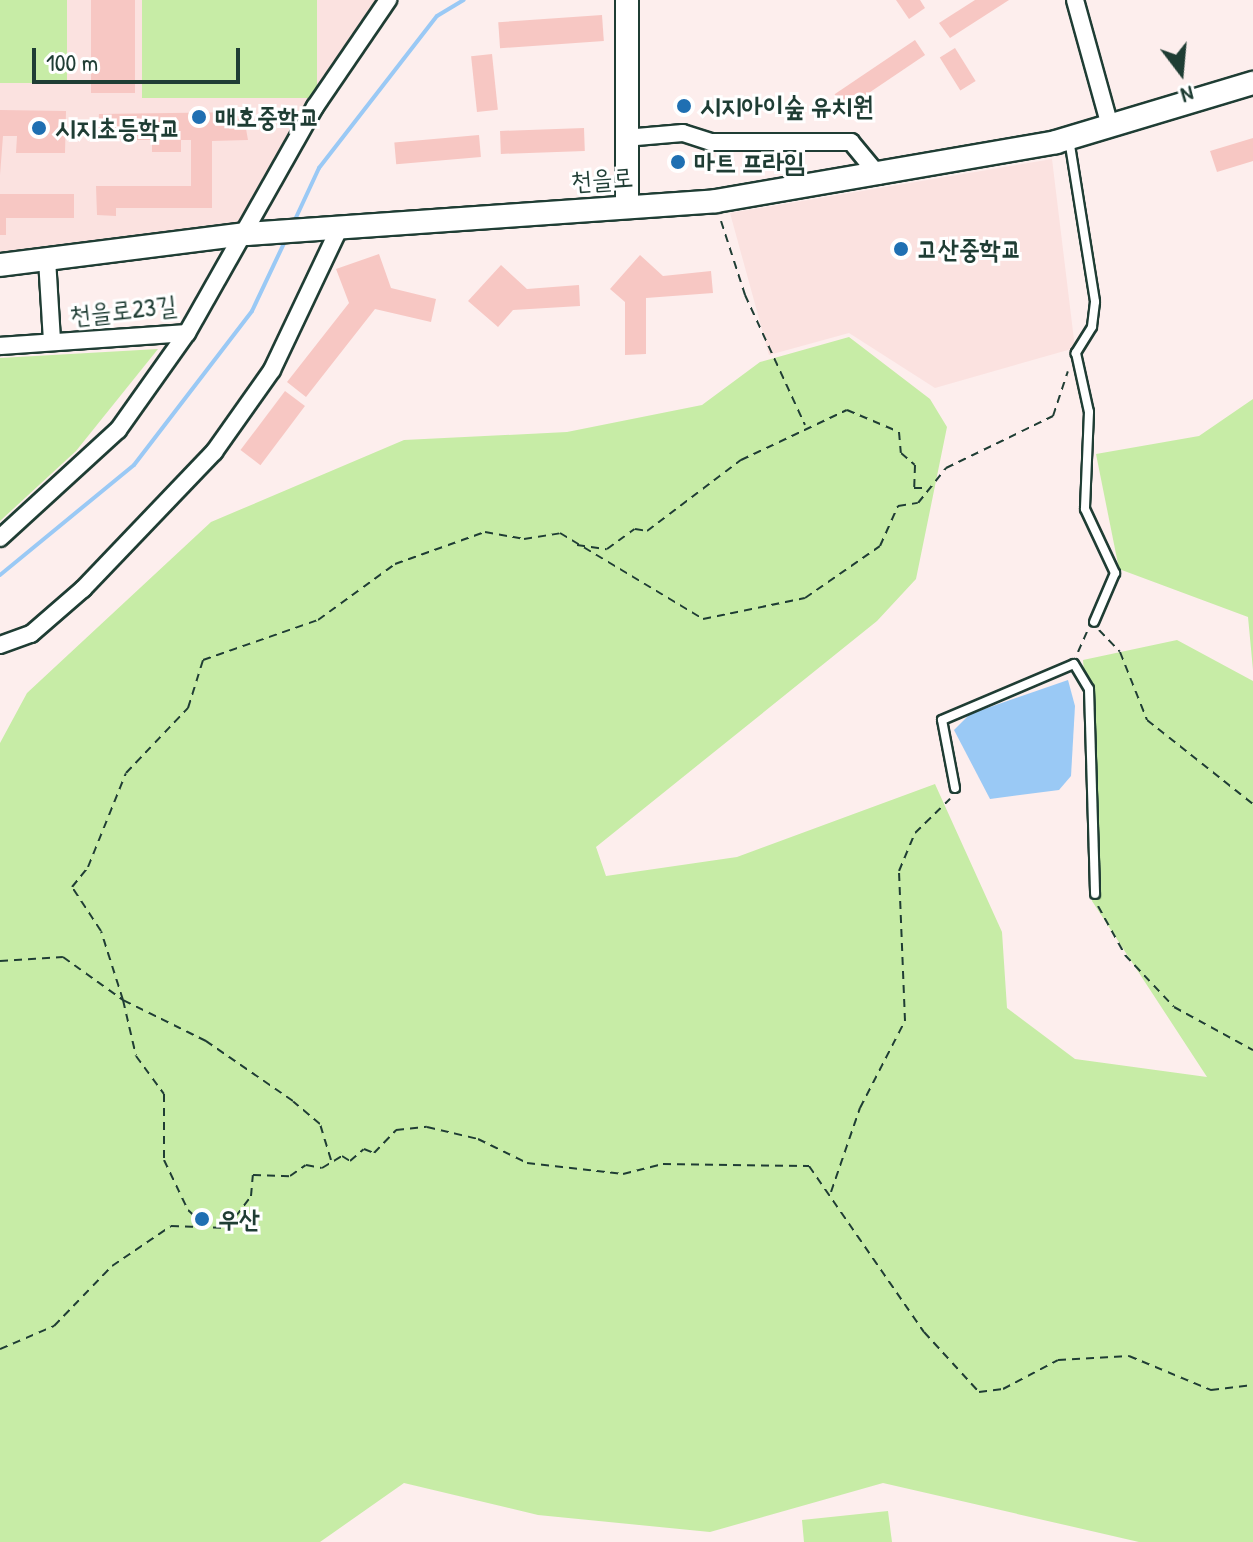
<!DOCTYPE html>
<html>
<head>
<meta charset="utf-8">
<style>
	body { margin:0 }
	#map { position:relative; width:1253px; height:1542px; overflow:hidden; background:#fdeeed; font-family:"Patrick Hand","Poor Story",sans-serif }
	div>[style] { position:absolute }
	.built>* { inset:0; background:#fbe2e0 }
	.green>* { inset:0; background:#c7eca6; transform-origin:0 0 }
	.water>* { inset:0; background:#9ac9f5 }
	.stream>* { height:4px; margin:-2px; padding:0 2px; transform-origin:2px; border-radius:2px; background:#9ac9f5 }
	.building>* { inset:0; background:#f7c7c3; transform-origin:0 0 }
	.path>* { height:2px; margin-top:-1px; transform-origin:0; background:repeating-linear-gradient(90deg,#1f3d34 0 8px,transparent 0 14px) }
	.roads { filter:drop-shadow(2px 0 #1f3d34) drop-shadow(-2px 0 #1f3d34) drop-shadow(0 2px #1f3d34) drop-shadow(0 -2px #1f3d34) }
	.lane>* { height:8px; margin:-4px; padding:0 4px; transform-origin:4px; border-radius:4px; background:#fff }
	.street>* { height:16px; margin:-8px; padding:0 8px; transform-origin:8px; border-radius:8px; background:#fff }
	.secondary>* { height:22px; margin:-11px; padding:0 11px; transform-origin:11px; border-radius:11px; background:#fff }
	.dots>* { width:22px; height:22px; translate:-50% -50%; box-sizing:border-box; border:4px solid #fff; border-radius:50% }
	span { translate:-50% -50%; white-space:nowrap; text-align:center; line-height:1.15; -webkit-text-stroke:6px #fff; paint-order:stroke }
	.poi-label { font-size:26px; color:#1f3d34; font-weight:700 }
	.left { translate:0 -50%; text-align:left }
	.street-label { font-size:26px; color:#1f3d34 }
	.north { position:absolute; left:1141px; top:32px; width:80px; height:80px; -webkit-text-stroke:6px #fff; paint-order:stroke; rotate:164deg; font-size:22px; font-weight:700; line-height:32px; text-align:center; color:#1f3d34 }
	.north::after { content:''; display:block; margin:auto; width:28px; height:36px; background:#1f3d34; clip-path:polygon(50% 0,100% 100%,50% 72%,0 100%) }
	.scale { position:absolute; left:32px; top:48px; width:208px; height:36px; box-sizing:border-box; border:4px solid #1f3d34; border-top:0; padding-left:10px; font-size:24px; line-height:28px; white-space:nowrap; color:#1f3d34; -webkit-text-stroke:6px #fff; paint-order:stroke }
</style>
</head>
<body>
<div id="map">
	<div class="built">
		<i style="clip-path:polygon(0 0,390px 0,247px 234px,0 265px)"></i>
		<i style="clip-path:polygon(1052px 159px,1075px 348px,935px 388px,849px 333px,769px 355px,730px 213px)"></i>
	</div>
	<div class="green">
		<i style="left:0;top:0;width:67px;height:83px"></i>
		<i style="left:142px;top:0;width:175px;height:98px"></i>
		<i style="clip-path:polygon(849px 337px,930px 399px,947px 427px,916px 579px,877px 621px,596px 847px,606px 876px,737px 857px,935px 784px,1002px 932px,1007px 1008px,1075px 1059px,1207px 1077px,1092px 901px,1099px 856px,1083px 660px,1177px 640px,1253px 681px,1253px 1542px,1139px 1542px,883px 1483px,710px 1532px,538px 1515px,404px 1483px,320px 1542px,0 1542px,0 743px,27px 693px,211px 522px,404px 440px,567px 432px,702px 405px,760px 362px)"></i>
		<i style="clip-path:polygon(158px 349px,76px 451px,0 521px,0 358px)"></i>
		<i style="clip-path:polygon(1253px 399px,1253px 670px,1248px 617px,1119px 569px,1096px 454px,1199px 436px)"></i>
		<i style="clip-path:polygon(888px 1511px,892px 1542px,804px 1542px,802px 1520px)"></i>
	</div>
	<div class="water">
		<i style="clip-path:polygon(1068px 680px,1075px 706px,1071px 776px,1059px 790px,990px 799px,954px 730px,970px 714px)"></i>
	</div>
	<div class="stream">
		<i style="left:293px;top:224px;width:62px;rotate:-65.1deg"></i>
		<i style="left:319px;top:168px;width:192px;rotate:-52.2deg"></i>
		<i style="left:437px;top:16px;width:31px;rotate:-31deg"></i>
		<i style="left:0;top:575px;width:173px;rotate:-39.4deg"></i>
		<i style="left:134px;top:465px;width:194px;rotate:-52.5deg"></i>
		<i style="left:252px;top:311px;width:80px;rotate:-64.7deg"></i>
	</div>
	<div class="building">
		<i style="left:91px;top:0;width:44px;height:93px"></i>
		<i style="clip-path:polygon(896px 0,920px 0,925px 8px,909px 19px)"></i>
		<i style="clip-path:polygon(975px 0,1009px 0,950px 38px,939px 23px)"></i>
		<i style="left:602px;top:15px;width:26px;height:104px;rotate:86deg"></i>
		<i style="left:915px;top:40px;width:18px;height:97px;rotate:56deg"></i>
		<i style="left:955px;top:48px;width:39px;height:18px;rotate:58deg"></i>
		<i style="left:492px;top:54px;width:56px;height:21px;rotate:84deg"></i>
		<i style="clip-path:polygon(0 110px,66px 111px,65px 153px,16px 153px,17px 136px,3px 136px,0 175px)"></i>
		<i style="clip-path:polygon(99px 114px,243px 112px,248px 140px,212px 141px,212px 208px,116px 208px,116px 216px,97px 215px,96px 186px,191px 186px,191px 140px,181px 140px,181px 152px,152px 152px,152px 140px,97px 140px)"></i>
		<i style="left:584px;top:128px;width:23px;height:84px;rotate:88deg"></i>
		<i style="left:479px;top:135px;width:22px;height:85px;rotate:85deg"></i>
		<i style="clip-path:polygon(1253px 138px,1253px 161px,1217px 172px,1210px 151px)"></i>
		<i style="clip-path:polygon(0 194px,74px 194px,74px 218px,6px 218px,6px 235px,0 235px)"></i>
		<i style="clip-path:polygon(379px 254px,391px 288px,436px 299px,431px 322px,375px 309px,306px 397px,287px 382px,349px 303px,336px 269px)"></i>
		<i style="clip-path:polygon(640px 255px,663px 276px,711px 271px,713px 293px,646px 298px,646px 354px,625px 355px,625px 302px,610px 289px)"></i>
		<i style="clip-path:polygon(501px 265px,527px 289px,579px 285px,580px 306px,513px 310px,498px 327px,468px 301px)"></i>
		<i style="left:285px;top:391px;width:25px;height:74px;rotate:37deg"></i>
	</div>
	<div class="path">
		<i style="left:721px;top:221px;width:78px;rotate:72deg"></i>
		<i style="left:745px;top:295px;width:143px;rotate:65.2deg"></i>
		<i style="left:577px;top:545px;width:30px;rotate:8deg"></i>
		<i style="left:607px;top:549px;width:34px;rotate:-36deg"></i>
		<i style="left:635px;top:529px;width:12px;rotate:9deg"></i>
		<i style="left:647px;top:531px;width:118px;rotate:-37.1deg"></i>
		<i style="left:741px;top:460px;width:117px;rotate:-25.3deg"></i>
		<i style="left:847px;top:410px;width:56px;rotate:22.9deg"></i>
		<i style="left:899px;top:432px;width:21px;rotate:85deg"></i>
		<i style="left:901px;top:453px;width:18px;rotate:41deg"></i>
		<i style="left:915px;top:465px;width:23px;rotate:92deg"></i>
		<i style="left:914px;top:488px;width:12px"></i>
		<i style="left:1099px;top:630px;width:30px;rotate:46deg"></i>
		<i style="left:1120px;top:652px;width:73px;rotate:68.3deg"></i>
		<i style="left:1147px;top:720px;width:135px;rotate:38.4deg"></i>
		<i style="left:1078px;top:652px;width:22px;rotate:-66deg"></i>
		<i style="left:1098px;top:906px;width:56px;rotate:61.1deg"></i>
		<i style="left:1125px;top:955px;width:71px;rotate:46.7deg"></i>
		<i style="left:1174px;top:1007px;width:90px;rotate:28.6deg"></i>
		<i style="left:0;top:961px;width:63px;rotate:-3.6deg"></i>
		<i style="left:63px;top:957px;width:74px;rotate:35.6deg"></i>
		<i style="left:123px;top:1000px;width:57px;rotate:76.9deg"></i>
		<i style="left:136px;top:1056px;width:47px;rotate:53.6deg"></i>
		<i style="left:164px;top:1094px;width:66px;rotate:90deg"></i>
		<i style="left:164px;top:1160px;width:55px;rotate:64.4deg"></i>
		<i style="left:188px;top:1210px;width:22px;rotate:43deg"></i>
		<i style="left:331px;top:1160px;width:38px;rotate:-107deg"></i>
		<i style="left:320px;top:1124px;width:35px;rotate:-140deg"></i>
		<i style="left:293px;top:1101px;width:106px;rotate:-145.4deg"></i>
		<i style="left:206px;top:1041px;width:93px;rotate:-153.7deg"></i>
		<i style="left:123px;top:1000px;width:72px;rotate:-107.7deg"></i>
		<i style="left:101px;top:931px;width:53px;rotate:-123.4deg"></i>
		<i style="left:72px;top:887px;width:26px;rotate:-51deg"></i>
		<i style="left:88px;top:867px;width:101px;rotate:-68deg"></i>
		<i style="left:126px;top:773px;width:90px;rotate:-46.4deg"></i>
		<i style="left:188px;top:708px;width:50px;rotate:-72.6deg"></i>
		<i style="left:203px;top:660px;width:122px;rotate:-19.2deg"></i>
		<i style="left:318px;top:620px;width:95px;rotate:-36deg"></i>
		<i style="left:395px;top:564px;width:96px;rotate:-19.6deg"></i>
		<i style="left:485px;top:532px;width:40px;rotate:10deg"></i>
		<i style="left:524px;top:539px;width:36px;rotate:-9deg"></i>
		<i style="left:560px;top:533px;width:167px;rotate:31deg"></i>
		<i style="left:703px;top:619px;width:104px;rotate:-11.6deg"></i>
		<i style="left:805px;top:598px;width:91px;rotate:-34.7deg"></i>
		<i style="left:880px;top:546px;width:44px;rotate:-65.8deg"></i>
		<i style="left:898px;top:506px;width:20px;rotate:-9deg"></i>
		<i style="left:918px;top:503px;width:45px;rotate:-51.3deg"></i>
		<i style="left:946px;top:468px;width:119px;rotate:-25.9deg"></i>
		<i style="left:1053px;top:416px;width:47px;rotate:-71.6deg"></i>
		<i style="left:831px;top:1192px;width:89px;rotate:-71deg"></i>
		<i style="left:860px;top:1108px;width:98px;rotate:-62.7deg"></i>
		<i style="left:905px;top:1021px;width:150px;rotate:-92.3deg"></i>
		<i style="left:899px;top:871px;width:41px;rotate:-67.2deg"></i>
		<i style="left:915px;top:833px;width:49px;rotate:-44.2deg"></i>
		<i style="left:0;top:1349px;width:59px;rotate:-23.1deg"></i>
		<i style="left:54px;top:1326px;width:83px;rotate:-46deg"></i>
		<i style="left:112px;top:1266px;width:71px;rotate:-34.1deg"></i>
		<i style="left:171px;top:1226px;width:56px;rotate:2deg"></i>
		<i style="left:227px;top:1228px;width:40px;rotate:-53deg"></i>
		<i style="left:251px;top:1196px;width:21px;rotate:-85deg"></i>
		<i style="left:253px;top:1175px;width:37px;rotate:2deg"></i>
		<i style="left:290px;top:1176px;width:19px;rotate:-35deg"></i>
		<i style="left:306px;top:1165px;width:16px;rotate:11deg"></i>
		<i style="left:322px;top:1168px;width:23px;rotate:-31deg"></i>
		<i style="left:342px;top:1156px;width:9px;rotate:32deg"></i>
		<i style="left:350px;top:1161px;width:18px;rotate:-41deg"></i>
		<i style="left:364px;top:1149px;width:11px;rotate:22deg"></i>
		<i style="left:374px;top:1153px;width:32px;rotate:-46deg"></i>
		<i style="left:396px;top:1130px;width:31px;rotate:-6deg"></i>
		<i style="left:427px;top:1127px;width:52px;rotate:13.2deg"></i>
		<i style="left:478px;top:1139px;width:55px;rotate:26.1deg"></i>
		<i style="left:527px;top:1163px;width:97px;rotate:6.5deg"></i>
		<i style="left:623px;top:1174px;width:41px;rotate:-14deg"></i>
		<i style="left:663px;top:1164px;width:146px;rotate:0.8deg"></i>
		<i style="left:809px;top:1166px;width:202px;rotate:55.3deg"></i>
		<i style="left:924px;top:1332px;width:81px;rotate:47.5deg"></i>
		<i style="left:979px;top:1392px;width:24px;rotate:-7deg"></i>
		<i style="left:1003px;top:1389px;width:62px;rotate:-27.8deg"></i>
		<i style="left:1058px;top:1360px;width:71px;rotate:-3.2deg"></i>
		<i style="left:1129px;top:1356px;width:89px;rotate:22.5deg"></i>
		<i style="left:1211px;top:1390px;width:42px;rotate:-6.8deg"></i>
	</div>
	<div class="roads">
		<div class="lane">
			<i style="left:1069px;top:139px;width:165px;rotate:80.9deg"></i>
			<i style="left:1095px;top:302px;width:25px;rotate:97deg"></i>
			<i style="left:1092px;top:327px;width:31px;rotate:122deg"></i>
			<i style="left:1076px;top:353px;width:60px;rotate:77.6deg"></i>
			<i style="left:1089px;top:412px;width:97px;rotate:92.4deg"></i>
			<i style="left:1085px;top:509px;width:71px;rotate:64.9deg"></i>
			<i style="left:1115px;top:573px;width:53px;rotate:113.2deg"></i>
			<i style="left:955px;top:788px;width:69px;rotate:-100.8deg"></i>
			<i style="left:942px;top:720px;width:143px;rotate:-23deg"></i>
			<i style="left:1074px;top:664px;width:29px;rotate:59deg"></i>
			<i style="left:1089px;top:689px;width:205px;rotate:88.3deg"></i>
		</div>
		<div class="street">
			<i style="left:1075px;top:0;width:131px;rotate:74.5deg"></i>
			<i style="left:625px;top:138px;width:58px;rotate:-4.9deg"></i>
			<i style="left:683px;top:133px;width:29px;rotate:18deg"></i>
			<i style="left:711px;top:142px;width:140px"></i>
			<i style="left:851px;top:142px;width:44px;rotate:50.5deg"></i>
			<i style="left:47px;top:259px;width:82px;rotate:86.5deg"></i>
			<i style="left:0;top:346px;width:187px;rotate:-4deg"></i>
			<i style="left:0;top:538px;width:160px;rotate:-42.5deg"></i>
			<i style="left:118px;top:430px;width:119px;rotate:-54.6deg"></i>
			<i style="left:187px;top:333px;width:260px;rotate:-60.5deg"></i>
			<i style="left:315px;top:107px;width:130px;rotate:-55.7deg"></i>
			<i style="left:0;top:645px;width:33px;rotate:-20deg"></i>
			<i style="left:31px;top:634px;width:69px;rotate:-40.9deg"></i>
			<i style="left:83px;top:589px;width:190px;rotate:-46.3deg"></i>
			<i style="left:214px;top:452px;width:100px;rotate:-54.7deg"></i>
			<i style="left:272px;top:370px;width:158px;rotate:-64.6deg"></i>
		</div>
		<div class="secondary">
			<i style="left:627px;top:205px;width:205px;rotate:-90deg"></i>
			<i style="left:0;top:265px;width:249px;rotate:-7.2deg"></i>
			<i style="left:247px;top:234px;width:470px;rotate:-4deg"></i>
			<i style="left:716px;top:201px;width:345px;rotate:-9.8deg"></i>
			<i style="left:1056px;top:142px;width:206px;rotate:-16.7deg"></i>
		</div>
	</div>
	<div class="dots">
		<i style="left:684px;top:106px;background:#1f6fb2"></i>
		<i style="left:199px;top:117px;background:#1f6fb2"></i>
		<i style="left:39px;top:128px;background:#1f6fb2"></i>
		<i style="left:678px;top:162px;background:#1f6fb2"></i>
		<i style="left:901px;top:249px;background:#1f6fb2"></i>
		<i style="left:202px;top:1219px;background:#1f6fb2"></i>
	</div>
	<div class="poi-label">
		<span class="left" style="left:700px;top:106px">시지아이숲 유치원</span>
		<span class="left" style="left:215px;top:117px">매호중학교</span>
		<span class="left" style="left:55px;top:128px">시지초등학교</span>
		<span class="left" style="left:694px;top:162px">마트 프라임</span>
		<span class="left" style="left:917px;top:249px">고산중학교</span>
		<span class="left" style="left:218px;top:1219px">우산</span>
	</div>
	<div class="street-label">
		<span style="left:602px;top:179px;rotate:-4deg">천을로</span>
		<span style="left:123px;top:310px;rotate:-6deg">천을로23길</span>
	</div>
	<div class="north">N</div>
	<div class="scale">100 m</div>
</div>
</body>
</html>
